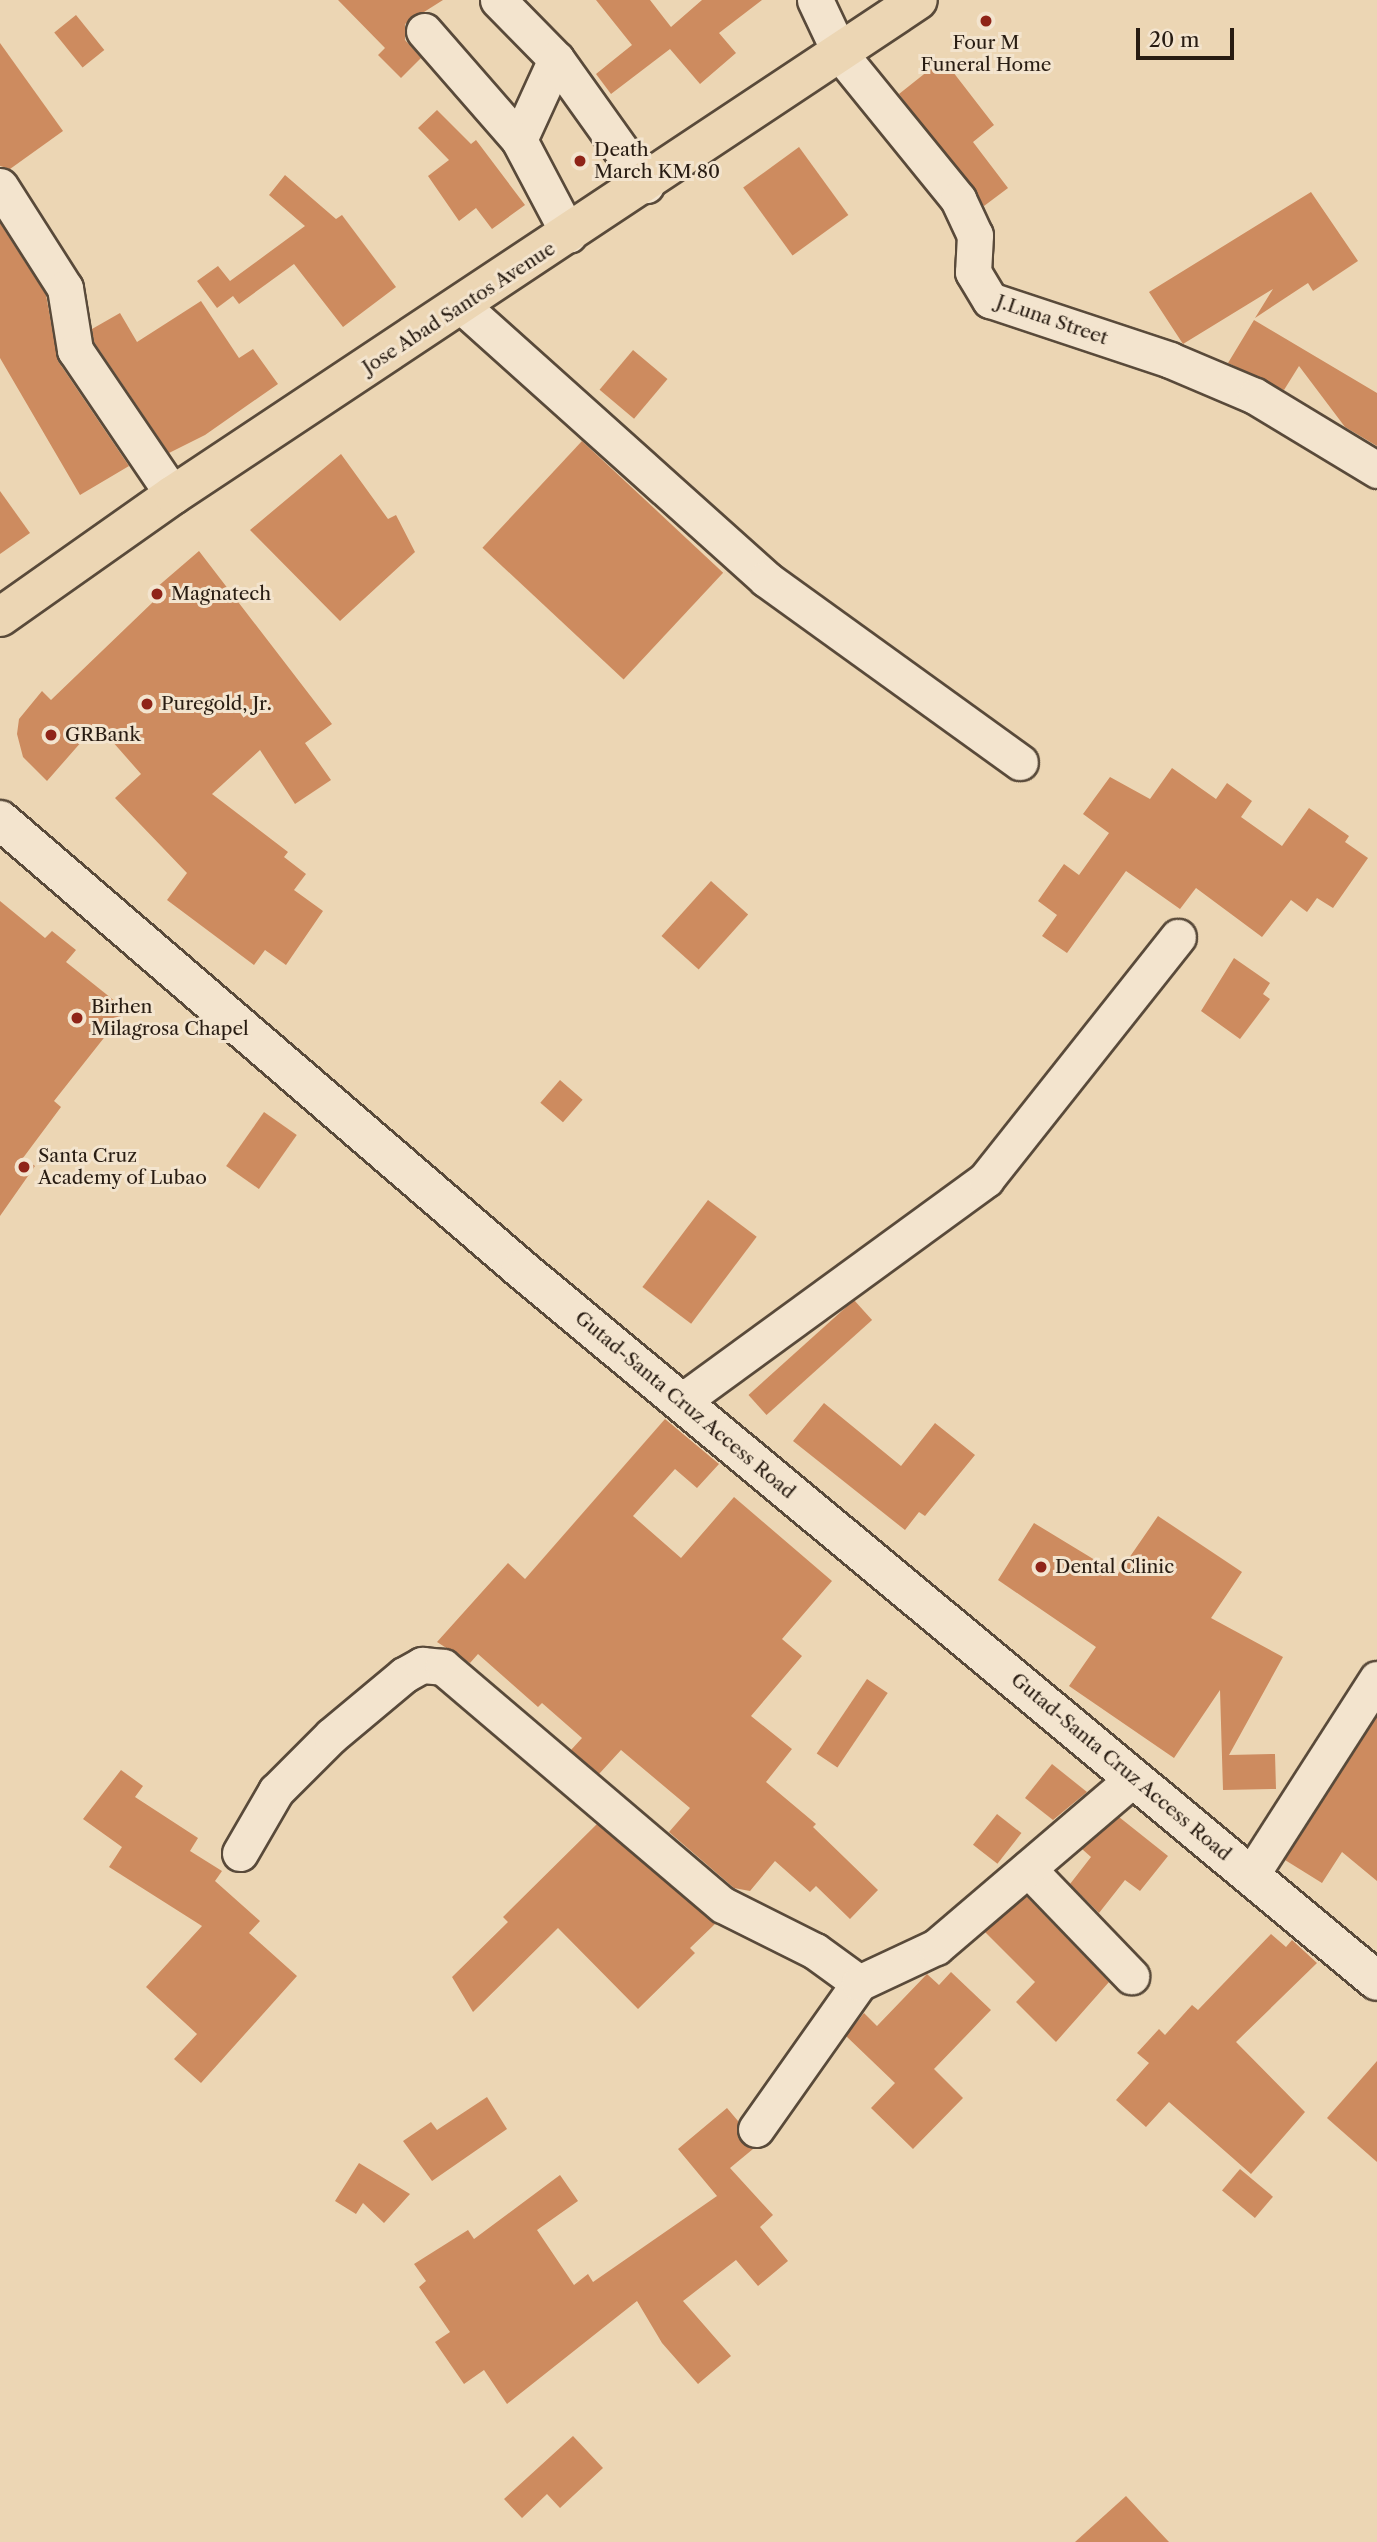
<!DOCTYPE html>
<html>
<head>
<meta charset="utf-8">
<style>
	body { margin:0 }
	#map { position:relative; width:1377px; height:2542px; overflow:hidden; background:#ecd6b4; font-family:"Libre Caslon Text",serif }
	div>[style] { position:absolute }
	.building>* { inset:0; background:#cd8b5f; transform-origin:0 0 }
	.roads { filter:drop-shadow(2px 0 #594a3a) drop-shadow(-2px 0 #594a3a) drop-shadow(0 2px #594a3a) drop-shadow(0 -2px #594a3a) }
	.minor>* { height:35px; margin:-17.5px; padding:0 17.5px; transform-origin:17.5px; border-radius:17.5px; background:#f3e4ce }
	.secondary>* { height:38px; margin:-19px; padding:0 19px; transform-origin:19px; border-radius:19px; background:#f3e4ce }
	.primary>* { height:38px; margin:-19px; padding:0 19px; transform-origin:19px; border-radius:19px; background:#ecd6b4 }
	.dots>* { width:19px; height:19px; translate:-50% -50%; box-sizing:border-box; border:4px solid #f3e4ce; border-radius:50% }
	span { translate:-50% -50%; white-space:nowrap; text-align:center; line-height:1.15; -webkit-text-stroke:6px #f3e4ce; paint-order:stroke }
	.poi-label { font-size:19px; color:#281c12 }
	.left { translate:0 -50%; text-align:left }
	.street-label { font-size:19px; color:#281c12 }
	.scale { position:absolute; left:1136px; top:28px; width:98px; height:32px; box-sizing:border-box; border:4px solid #281c12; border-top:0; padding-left:9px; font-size:21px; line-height:24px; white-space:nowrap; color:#281c12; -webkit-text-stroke:5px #f3e4ce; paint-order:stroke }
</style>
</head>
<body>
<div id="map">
	<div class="building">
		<i style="clip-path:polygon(338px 0,443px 0,405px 24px,405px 40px,421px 58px,401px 78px,378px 55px,385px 48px)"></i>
		<i style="clip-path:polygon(596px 0,650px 0,671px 27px,702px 0,762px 0,719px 33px,736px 53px,700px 84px,670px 49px,611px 94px,596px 74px,632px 45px)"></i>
		<i style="left:76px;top:15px;width:45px;height:28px;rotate:51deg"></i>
		<i style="clip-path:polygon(0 43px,63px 131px,10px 169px,0 166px)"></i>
		<i style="clip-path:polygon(943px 59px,994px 125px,973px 142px,1008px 188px,984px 206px,899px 94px)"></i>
		<i style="clip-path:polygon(437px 110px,471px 144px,476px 140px,525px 205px,492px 229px,476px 208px,459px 221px,428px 176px,449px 160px,418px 128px)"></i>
		<i style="left:799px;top:147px;width:84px;height:69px;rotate:54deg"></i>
		<i style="clip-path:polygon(285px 175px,336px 219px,342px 215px,396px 287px,343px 327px,294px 264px,239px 304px,233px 296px,217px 308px,197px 281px,218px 266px,230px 281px,305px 226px,269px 195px)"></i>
		<i style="clip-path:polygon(1311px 192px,1358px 261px,1313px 291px,1308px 283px,1255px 318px,1273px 289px,1183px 344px,1149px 292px)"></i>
		<i style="clip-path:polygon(0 223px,46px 295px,58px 361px,129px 466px,80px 495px,0 358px)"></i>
		<i style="clip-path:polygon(201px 301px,239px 358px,253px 349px,278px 384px,205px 435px,169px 453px,94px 342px,92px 329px,120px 313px,137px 342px)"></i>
		<i style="clip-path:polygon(1254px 320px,1377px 393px,1377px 446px,1345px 427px,1299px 366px,1284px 390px,1228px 363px)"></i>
		<i style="left:633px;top:350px;width:45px;height:52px;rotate:40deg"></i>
		<i style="left:582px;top:441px;width:193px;height:146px;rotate:43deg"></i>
		<i style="clip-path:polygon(341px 454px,388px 519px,396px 515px,415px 552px,340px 621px,250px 530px)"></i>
		<i style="clip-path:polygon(0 491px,30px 533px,0 554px)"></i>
		<i style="clip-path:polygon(199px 551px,332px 724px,305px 743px,331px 780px,295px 804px,260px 750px,212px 794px,288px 852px,284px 857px,306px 874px,294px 890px,323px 911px,286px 965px,265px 950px,254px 965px,167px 900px,187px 873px,115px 798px,141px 774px,97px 724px,47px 781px,23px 757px,17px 734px,19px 719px,42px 691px,51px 700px,154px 601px,149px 594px)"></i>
		<i style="clip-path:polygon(1172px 768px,1216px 799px,1227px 783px,1252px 801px,1241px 817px,1282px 846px,1309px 808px,1349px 836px,1345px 842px,1368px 858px,1333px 908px,1317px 898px,1307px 912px,1291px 900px,1262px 937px,1196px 888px,1180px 909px,1126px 871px,1067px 953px,1042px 936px,1057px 915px,1038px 901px,1064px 864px,1079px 875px,1109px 833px,1083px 814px,1110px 777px,1150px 799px)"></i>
		<i style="left:711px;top:881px;width:50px;height:74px;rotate:42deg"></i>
		<i style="clip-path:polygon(0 901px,45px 938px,52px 931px,76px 950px,66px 962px,126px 1010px,54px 1101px,61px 1107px,23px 1158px,35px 1166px,0 1216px)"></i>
		<i style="clip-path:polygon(1234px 958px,1270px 983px,1263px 994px,1270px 999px,1240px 1039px,1201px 1011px)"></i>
		<i style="left:560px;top:1080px;width:30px;height:30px;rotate:41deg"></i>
		<i style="left:264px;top:1112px;width:40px;height:66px;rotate:35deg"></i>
		<i style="left:708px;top:1200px;width:61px;height:109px;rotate:37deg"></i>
		<i style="left:854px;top:1300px;width:27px;height:142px;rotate:48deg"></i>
		<i style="clip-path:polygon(824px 1403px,901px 1466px,935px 1423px,975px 1455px,925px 1516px,919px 1512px,905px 1530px,793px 1441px)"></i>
		<i style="clip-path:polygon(665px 1419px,719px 1464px,697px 1488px,675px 1469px,633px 1516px,681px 1558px,734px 1497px,832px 1581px,782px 1639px,802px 1656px,751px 1716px,792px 1749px,766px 1782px,816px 1824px,813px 1827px,878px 1890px,850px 1919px,816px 1886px,810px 1892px,775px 1861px,750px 1891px,734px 1888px,669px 1832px,690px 1808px,621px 1750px,599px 1774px,571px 1750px,582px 1738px,542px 1703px,538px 1707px,478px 1654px,470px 1663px,437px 1642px,508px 1563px,525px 1579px)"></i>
		<i style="clip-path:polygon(1158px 1516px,1242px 1572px,1211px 1618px,1283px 1657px,1229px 1755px,1275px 1754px,1276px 1789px,1223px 1790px,1220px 1690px,1174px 1758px,1069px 1686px,1096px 1647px,998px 1580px,1034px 1523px,1118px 1574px)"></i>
		<i style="left:867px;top:1679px;width:25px;height:90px;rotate:34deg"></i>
		<i style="clip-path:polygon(1377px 1716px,1377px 1881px,1342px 1852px,1322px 1883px,1285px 1860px)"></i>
		<i style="clip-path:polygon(1052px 1764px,1087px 1792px,1053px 1820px,1025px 1798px)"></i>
		<i style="clip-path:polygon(121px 1770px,143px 1786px,135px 1797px,198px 1838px,190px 1851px,222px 1871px,215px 1881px,260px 1921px,249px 1933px,297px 1976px,201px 2083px,174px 2059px,197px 2034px,146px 1987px,202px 1926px,109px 1867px,122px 1847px,83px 1819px)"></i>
		<i style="left:997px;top:1814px;width:31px;height:39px;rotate:38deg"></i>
		<i style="clip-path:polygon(1119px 1817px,1168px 1856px,1140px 1891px,1125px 1880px,1099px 1913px,1070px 1884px,1091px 1857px,1082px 1849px)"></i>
		<i style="clip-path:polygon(597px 1824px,715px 1924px,690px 1948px,695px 1953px,638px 2009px,558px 1928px,473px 2012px,452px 1977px,508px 1922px,503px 1917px)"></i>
		<i style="clip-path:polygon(1026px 1896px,1109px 1982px,1056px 2042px,1016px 2002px,1035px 1982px,985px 1932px)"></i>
		<i style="clip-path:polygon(1271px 1934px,1286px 1947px,1292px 1940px,1317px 1963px,1236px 2042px,1305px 2112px,1251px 2174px,1169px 2102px,1146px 2127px,1116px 2100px,1149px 2063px,1137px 2053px,1159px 2029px,1165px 2035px,1192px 2005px,1198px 2010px)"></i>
		<i style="clip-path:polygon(951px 1972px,991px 2010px,934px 2069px,963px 2098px,913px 2149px,871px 2108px,895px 2083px,846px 2036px,864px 2013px,877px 2026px,927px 1974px,939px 1985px)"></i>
		<i style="clip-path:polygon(1377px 2061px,1377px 2162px,1327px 2118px)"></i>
		<i style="clip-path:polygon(487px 2097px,507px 2129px,432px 2181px,403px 2141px,431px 2122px,437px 2130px)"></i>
		<i style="clip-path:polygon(727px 2108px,738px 2121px,738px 2138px,753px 2149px,730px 2168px,773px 2215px,760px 2227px,788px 2261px,758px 2286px,736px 2260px,683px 2301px,731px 2356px,698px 2384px,662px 2343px,637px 2301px,507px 2404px,484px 2370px,464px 2384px,435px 2342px,450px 2332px,419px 2287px,426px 2281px,414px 2264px,468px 2230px,474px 2239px,560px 2175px,578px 2201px,537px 2230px,574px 2285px,588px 2274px,593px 2282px,717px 2196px,678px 2149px)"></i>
		<i style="clip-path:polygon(359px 2163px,410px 2194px,384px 2223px,363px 2203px,356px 2214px,335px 2201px)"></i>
		<i style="left:1240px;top:2169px;width:43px;height:28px;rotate:40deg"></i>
		<i style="clip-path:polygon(573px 2436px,603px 2468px,560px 2508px,547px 2494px,522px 2518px,504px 2499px)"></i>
		<i style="clip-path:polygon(1126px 2496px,1169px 2542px,1075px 2542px)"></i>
	</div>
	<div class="roads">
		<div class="minor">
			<i style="left:498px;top:0;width:83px;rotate:45.5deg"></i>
			<i style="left:556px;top:59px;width:89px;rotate:114.6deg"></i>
			<i style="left:815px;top:0;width:61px;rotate:64.7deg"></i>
			<i style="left:841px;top:55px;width:186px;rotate:50.9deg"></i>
			<i style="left:958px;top:199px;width:40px;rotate:65deg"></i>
			<i style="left:975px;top:235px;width:37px;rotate:93deg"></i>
			<i style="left:973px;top:272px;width:33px;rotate:59deg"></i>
			<i style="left:990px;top:300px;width:190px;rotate:18.4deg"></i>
			<i style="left:1170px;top:360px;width:92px;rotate:23deg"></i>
			<i style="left:1255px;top:396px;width:143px;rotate:31.2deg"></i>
			<i style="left:424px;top:31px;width:145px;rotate:48.9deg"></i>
			<i style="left:519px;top:140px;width:107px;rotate:62.2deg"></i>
			<i style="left:556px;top:59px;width:155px;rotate:54.5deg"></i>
			<i style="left:0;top:186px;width:121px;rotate:57.5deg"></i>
			<i style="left:65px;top:288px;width:63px;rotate:80.8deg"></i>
			<i style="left:75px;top:350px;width:175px;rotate:55.9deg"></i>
			<i style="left:462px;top:306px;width:409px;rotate:41.9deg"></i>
			<i style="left:766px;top:579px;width:313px;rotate:35.8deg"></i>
			<i style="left:682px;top:1401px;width:376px;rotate:-36.1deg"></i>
			<i style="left:986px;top:1179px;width:309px;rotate:-51.6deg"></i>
			<i style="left:240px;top:1853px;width:72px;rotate:-59.9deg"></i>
			<i style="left:276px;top:1791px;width:78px;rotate:-45deg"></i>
			<i style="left:331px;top:1736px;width:95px;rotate:-39.9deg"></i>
			<i style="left:404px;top:1675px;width:21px;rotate:-29deg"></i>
			<i style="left:422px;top:1665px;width:21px;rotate:5deg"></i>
			<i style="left:443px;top:1667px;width:367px;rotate:40.4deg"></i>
			<i style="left:723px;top:1905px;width:103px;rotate:26.6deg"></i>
			<i style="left:815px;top:1951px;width:54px;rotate:36deg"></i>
			<i style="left:1028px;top:1869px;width:149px;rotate:46.1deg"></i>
			<i style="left:1251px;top:1875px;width:233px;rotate:-57.3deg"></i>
			<i style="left:756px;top:2129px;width:179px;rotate:-54.8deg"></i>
			<i style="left:859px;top:1983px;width:85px;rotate:-25.1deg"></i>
			<i style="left:936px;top:1947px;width:260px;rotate:-40.5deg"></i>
		</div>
		<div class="secondary">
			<i style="left:0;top:820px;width:688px;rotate:40.75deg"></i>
			<i style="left:521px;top:1269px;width:1113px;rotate:39.75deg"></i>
		</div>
		<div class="primary">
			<i style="left:0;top:617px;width:212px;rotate:-35.2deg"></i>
			<i style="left:173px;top:495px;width:894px;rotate:-33.6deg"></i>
		</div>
	</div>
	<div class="dots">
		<i style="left:986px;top:21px;background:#8f2418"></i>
		<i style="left:580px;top:161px;background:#8f2418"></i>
		<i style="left:157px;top:594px;background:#8f2418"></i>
		<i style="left:147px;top:704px;background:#8f2418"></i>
		<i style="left:51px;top:735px;background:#8f2418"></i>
		<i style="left:77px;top:1018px;background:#8f2418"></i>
		<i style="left:24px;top:1167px;background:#8f2418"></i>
		<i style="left:1041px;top:1567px;background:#8f2418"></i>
	</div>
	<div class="poi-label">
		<span style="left:986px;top:54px">Four M<br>Funeral Home</span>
		<span class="left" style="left:594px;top:161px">Death<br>March KM 80</span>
		<span class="left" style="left:171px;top:594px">Magnatech</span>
		<span class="left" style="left:161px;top:704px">Puregold, Jr.</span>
		<span class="left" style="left:65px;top:735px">GRBank</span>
		<span class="left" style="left:91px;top:1018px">Birhen<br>Milagrosa Chapel</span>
		<span class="left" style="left:38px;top:1167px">Santa Cruz<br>Academy of Lubao</span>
		<span class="left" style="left:1055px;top:1567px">Dental Clinic</span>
	</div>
	<div class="street-label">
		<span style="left:459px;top:308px;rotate:-33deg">Jose Abad Santos Avenue</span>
		<span style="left:1052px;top:320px;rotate:19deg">J.Luna Street</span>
		<span style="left:685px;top:1405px;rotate:40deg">Gutad-Santa Cruz Access Road</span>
		<span style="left:1121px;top:1767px;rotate:40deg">Gutad-Santa Cruz Access Road</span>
	</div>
	<div class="scale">20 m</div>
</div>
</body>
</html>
